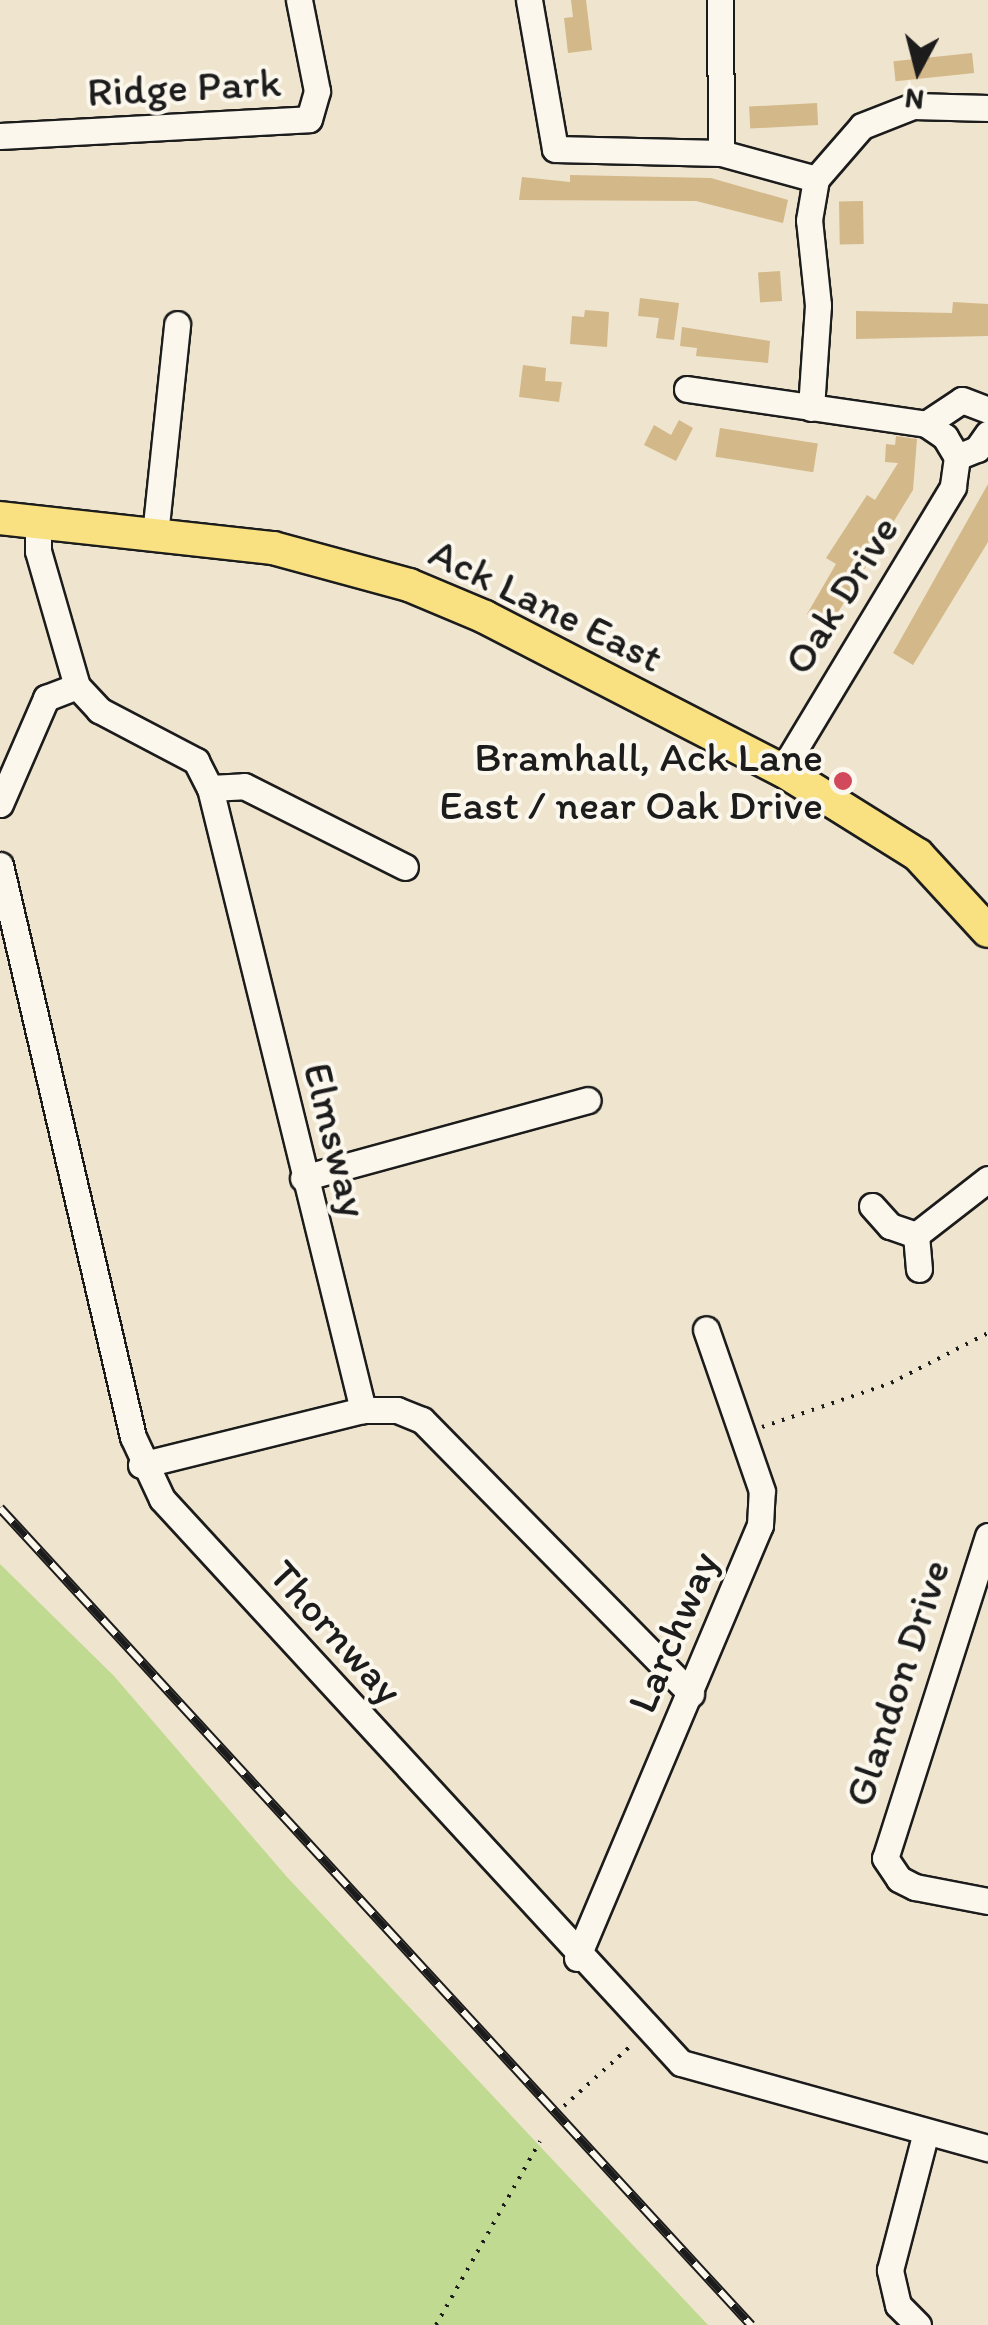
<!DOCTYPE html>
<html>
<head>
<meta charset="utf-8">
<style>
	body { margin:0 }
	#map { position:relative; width:988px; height:2325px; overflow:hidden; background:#efe4ce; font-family:Itim,sans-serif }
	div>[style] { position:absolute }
	.green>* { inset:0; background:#c1da91 }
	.building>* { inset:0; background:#d3b889; transform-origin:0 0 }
	.path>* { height:4px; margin-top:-2px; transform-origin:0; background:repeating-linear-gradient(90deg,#1c1c1c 0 2.5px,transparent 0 10.5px) }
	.roads { filter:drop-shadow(2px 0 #1c1c1c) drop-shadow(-2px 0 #1c1c1c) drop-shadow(0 2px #1c1c1c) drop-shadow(0 -2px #1c1c1c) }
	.minor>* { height:25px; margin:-12.5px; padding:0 12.5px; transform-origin:12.5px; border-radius:12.5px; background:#fbf7ec }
	.major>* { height:32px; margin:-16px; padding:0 16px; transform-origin:16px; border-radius:16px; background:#f9e181 }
	.rail>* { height:10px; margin-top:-5px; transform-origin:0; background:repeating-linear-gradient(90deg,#fbf7ec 0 19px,#1c1c1c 0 38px); box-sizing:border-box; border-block:2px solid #1c1c1c }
	.dots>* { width:28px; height:28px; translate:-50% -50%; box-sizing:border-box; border:5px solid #fbf7ec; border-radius:50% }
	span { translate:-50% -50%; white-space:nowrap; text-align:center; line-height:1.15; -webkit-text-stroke:8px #fbf7ec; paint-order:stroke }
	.street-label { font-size:42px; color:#1c1c1c }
	.poi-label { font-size:42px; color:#1c1c1c }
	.right { translate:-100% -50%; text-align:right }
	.north { position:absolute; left:868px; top:20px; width:100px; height:100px; -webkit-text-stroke:8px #fbf7ec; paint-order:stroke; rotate:187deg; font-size:28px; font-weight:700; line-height:40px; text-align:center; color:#1c1c1c }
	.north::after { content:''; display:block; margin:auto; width:35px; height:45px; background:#1c1c1c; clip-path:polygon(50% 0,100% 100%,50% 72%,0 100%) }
</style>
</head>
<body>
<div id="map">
	<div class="green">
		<i style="clip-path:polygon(0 1564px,114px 1676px,287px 1877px,708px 2325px,0 2325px)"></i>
	</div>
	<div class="building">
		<i style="clip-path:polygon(571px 0,586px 0,592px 50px,568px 53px,564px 18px,573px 17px)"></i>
		<i style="left:972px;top:53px;width:20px;height:79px;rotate:84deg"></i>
		<i style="left:817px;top:103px;width:22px;height:68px;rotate:87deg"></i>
		<i style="clip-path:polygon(570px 175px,711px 178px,788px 200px,783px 223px,696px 201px,519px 200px,522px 177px,570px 182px)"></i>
		<i style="left:863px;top:201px;width:43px;height:24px;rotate:89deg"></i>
		<i style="left:780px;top:271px;width:30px;height:22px;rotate:86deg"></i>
		<i style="clip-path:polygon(640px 298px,679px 303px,674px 340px,656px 338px,659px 318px,638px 316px)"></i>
		<i style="clip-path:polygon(953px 302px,988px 304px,988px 336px,856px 339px,856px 311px,952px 313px)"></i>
		<i style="clip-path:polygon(585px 310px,609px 312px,607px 347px,570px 344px,572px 316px,584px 317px)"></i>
		<i style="clip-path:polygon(682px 327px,770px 341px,768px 363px,696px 356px,697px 348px,680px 346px)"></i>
		<i style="clip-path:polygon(523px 365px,546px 368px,545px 381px,562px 382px,559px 402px,519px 397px)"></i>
		<i style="clip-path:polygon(679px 420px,693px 428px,676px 461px,644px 445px,654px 425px,671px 435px)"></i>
		<i style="left:720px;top:428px;width:99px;height:29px;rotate:9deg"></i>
		<i style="clip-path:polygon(896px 436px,917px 439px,913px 490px,829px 627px,807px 614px,836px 564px,826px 558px,867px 495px,875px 500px,898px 463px,885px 462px,886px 444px,895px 445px)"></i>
		<i style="clip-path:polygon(988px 484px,988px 542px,913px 665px,893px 653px)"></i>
	</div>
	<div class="path">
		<i style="left:762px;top:1427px;width:136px;rotate:-18.8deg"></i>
		<i style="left:891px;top:1383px;width:109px;rotate:-27.3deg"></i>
		<i style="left:564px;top:2106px;width:94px;rotate:-42deg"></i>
		<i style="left:436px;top:2325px;width:211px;rotate:-60.5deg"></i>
	</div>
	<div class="roads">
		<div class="minor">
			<i style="left:529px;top:0;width:151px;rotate:80.1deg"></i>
			<i style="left:555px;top:149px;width:166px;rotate:1.4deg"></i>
			<i style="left:721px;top:153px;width:98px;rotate:15.3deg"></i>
			<i style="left:720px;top:0;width:153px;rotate:89.6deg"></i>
			<i style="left:0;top:136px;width:309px;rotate:-3.1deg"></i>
			<i style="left:309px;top:119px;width:29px;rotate:-74deg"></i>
			<i style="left:317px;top:91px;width:93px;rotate:-101.2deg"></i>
			<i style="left:687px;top:389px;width:242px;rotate:8.3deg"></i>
			<i style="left:926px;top:424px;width:23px;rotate:34deg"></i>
			<i style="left:945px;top:437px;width:23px;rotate:59deg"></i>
			<i style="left:957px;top:457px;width:30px;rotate:98deg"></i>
			<i style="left:953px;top:487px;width:331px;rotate:121.1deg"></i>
			<i style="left:811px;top:408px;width:103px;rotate:-86.1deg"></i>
			<i style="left:818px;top:305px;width:85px;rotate:-96deg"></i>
			<i style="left:809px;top:220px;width:42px;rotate:-80.3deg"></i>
			<i style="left:816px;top:179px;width:70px;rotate:-49deg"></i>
			<i style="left:862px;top:126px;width:55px;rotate:-21.4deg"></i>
			<i style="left:913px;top:106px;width:75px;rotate:1.5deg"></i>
			<i style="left:926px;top:424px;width:43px;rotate:-33.7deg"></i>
			<i style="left:962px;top:400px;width:28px;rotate:21deg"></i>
			<i style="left:957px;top:457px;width:22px;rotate:-22deg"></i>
			<i style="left:977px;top:449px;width:19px;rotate:-55deg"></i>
			<i style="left:38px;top:523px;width:28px;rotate:90deg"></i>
			<i style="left:38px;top:551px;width:141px;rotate:73.9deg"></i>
			<i style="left:77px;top:686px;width:33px;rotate:47deg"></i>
			<i style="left:99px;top:710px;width:110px;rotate:27.7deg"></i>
			<i style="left:196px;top:761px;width:30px;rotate:63deg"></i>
			<i style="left:210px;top:788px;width:641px;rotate:76.18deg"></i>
			<i style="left:363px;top:1410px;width:34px"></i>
			<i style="left:397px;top:1410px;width:27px;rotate:22deg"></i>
			<i style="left:422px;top:1420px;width:384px;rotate:45.5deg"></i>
			<i style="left:155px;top:535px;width:212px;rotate:-84deg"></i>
			<i style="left:210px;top:788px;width:34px;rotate:-3deg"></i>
			<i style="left:244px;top:786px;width:180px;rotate:26.7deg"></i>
			<i style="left:0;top:804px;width:116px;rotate:-66.5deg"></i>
			<i style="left:46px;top:698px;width:33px;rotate:-21deg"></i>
			<i style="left:0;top:865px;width:587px;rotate:76.91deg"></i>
			<i style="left:133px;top:1437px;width:68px;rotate:64.9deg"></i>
			<i style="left:162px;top:1499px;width:766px;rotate:47.38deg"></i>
			<i style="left:681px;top:2063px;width:319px;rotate:15.5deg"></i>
			<i style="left:303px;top:1178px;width:295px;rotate:-15.3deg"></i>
			<i style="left:872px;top:1206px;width:27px;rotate:48deg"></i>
			<i style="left:890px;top:1226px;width:28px;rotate:19deg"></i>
			<i style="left:916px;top:1235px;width:91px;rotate:-37.9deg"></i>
			<i style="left:916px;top:1235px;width:34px;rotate:85deg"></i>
			<i style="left:141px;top:1465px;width:229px;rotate:-13.9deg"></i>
			<i style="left:988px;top:1536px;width:338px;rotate:107.7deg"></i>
			<i style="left:885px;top:1858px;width:25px;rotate:56deg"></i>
			<i style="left:899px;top:1879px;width:18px;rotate:27deg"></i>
			<i style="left:915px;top:1887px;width:74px;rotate:10.9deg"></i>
			<i style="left:577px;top:1958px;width:470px;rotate:-67.1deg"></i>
			<i style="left:760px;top:1525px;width:34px;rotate:-87deg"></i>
			<i style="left:762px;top:1491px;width:171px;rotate:-109.1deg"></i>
			<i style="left:918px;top:2325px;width:28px;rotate:-135deg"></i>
			<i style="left:898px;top:2305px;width:36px;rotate:-103deg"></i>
			<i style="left:890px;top:2270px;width:143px;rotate:-75.4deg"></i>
		</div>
		<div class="major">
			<i style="left:0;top:518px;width:275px;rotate:6.3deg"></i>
			<i style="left:273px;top:548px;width:141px;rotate:15.2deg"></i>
			<i style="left:409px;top:585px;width:82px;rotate:22.8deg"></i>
			<i style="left:485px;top:617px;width:334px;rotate:27.3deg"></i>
			<i style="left:782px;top:770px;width:160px;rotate:32deg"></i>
			<i style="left:918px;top:855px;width:103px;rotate:47.4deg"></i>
		</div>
	</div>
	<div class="rail">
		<i style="left:0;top:1508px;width:1110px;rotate:47.41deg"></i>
	</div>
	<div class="dots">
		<i style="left:843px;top:781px;background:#d1495b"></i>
	</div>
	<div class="street-label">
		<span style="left:184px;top:87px;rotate:-3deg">Ridge Park</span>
		<span style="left:841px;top:595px;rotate:-58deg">Oak Drive</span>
		<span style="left:546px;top:605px;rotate:26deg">Ack Lane East</span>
		<span style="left:336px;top:1140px;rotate:76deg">Elmsway</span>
		<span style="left:336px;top:1632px;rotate:48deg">Thornway</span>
		<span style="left:673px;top:1632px;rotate:-67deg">Larchway</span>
		<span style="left:897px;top:1683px;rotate:-72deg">Glandon Drive</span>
	</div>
	<div class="poi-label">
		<span class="right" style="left:823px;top:781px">Bramhall, Ack Lane<br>East / near Oak Drive</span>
	</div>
	<div class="north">N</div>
</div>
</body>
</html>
